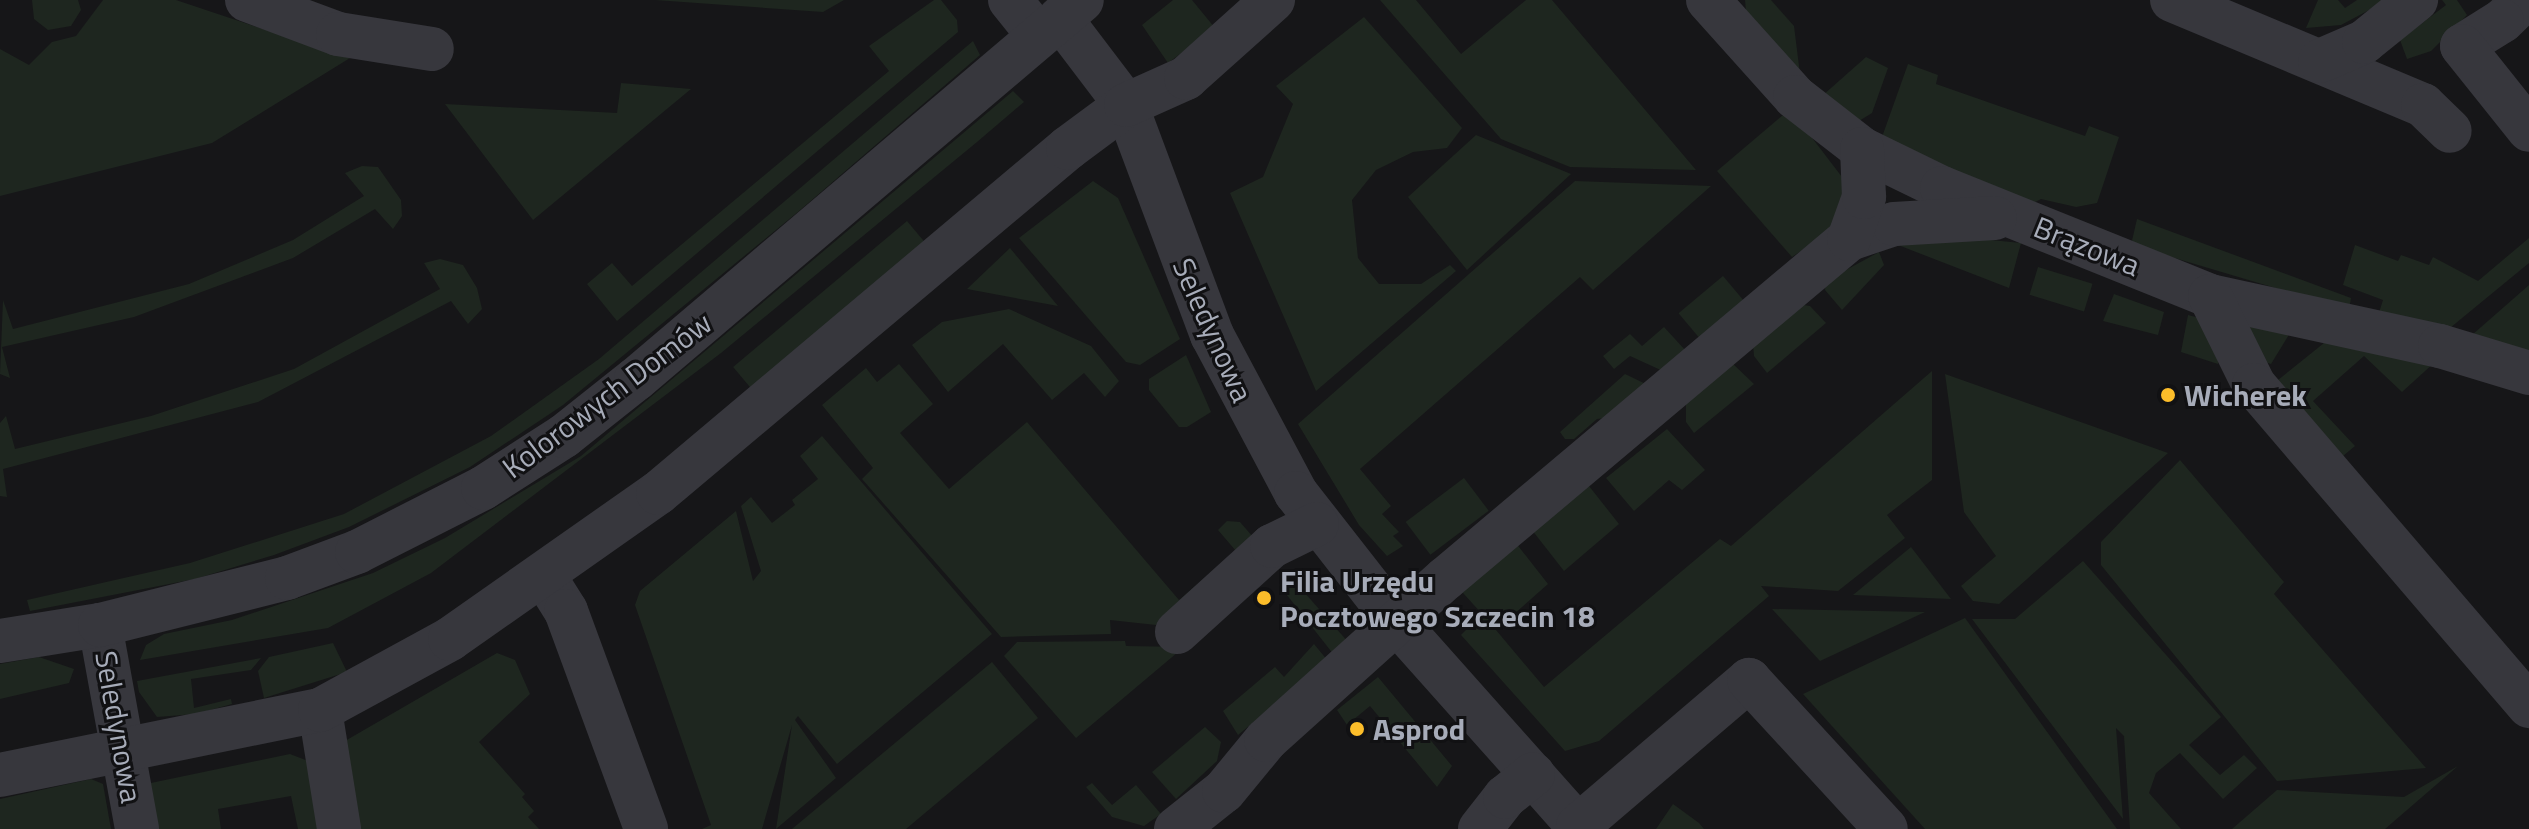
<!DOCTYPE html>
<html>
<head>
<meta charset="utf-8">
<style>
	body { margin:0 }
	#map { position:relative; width:2529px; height:829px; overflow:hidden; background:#161618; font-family:"Titillium Web",sans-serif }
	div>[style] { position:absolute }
	.green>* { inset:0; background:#1e261f; transform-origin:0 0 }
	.minor>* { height:44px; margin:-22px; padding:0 22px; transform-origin:22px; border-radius:22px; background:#37373d }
	.dots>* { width:22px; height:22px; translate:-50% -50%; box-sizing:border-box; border:4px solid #111113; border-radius:50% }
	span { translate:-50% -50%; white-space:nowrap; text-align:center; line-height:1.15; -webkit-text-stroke:6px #111113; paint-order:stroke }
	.street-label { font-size:30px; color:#a7acb9 }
	.poi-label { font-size:30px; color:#a7acb9; font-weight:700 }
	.left { translate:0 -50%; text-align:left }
</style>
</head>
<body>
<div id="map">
	<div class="green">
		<i style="clip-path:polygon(32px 0,78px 0,81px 10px,71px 26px,48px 30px,34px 19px)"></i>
		<i style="clip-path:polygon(103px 0,176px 0,350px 58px,212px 143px,0 196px,0 49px,29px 65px,52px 42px,76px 36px)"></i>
		<i style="clip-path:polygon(655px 0,844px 0,823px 12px)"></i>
		<i style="clip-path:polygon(934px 0,941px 0,957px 20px,958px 32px,617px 321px,587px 284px,612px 263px,632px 286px,889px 71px,869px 46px)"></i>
		<i style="clip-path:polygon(1173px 0,1192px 0,1215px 28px,1168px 63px,1142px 25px)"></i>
		<i style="clip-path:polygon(1380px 0,1416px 0,1461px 54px,1526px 0,1552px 0,1696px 170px,1570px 167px,1501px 139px)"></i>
		<i style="clip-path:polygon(1745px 0,1771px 0,1794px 26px,1802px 90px,1748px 33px)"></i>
		<i style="clip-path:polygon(2318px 0,2338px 0,2345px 8px,2357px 0,2388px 0,2341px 25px,2306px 28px)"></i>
		<i style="clip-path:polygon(2442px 0,2457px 0,2467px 15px,2431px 51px,2407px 59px,2400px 40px,2446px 5px)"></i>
		<i style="clip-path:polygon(1364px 17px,1462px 128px,1447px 148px,1413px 152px,1376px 170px,1352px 200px,1358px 258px,1379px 284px,1421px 284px,1450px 265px,1456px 271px,1316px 391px,1230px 193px,1263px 177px,1293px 104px,1276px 86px)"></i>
		<i style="clip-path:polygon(973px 41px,980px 55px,799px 211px,563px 405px,470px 467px,349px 527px,274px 555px,195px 579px,30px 611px,27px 600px,190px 563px,344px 514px,491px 436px,599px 359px)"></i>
		<i style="clip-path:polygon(1866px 57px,1888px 68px,1872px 113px,1859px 121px,1822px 96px)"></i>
		<i style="clip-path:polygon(1908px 64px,1938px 75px,1936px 84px,2085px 136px,2089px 126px,2119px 137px,2097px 203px,2076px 207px,2041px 199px,2018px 211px,1882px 137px)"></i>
		<i style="clip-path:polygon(621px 83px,691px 89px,533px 220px,445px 104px,617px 113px)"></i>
		<i style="clip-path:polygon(1013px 91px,1024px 102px,977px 142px,721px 353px,431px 573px,328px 628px,140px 660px,146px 645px,164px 634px,232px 620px,373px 573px,445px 538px,581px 456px)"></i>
		<i style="clip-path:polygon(1790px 109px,1842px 177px,1846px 192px,1834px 229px,1792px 257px,1717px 171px)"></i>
		<i style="clip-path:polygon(1476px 135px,1571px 174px,1467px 270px,1408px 197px)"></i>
		<i style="clip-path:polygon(362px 166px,378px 167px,401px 200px,402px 216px,393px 229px,375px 209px,293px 258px,134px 317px,2px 347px,10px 378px,0 374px,3px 300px,13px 329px,189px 284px,293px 240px,364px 196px,345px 173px)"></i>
		<i style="clip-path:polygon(1093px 181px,1118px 198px,1180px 339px,1140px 365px,1126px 362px,1019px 238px)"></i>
		<i style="clip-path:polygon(1575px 181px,1711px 186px,1593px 290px,1580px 277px,1360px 469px,1391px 506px,1382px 514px,1399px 532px,1393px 536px,1403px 546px,1387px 556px,1359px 525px,1298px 424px)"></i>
		<i style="clip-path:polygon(2137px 219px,2351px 298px,2349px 310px,2131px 245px)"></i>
		<i style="left:907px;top:221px;width:30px;height:227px;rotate:50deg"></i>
		<i style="clip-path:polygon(1951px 236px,2021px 243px,2009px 288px,1898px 245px)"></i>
		<i style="clip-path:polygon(2529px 238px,2529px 263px,2439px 337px,2376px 322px,2383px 300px,2343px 285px,2355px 245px,2398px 261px,2401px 255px,2429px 265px,2433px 257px,2478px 281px)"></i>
		<i style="clip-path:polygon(1010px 248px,1058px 306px,967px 289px)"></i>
		<i style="clip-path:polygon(1879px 252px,1884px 265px,1842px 310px,1825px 290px,1826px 281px)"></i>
		<i style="clip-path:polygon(440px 259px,463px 265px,477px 288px,482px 309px,468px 324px,451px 301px,258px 402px,3px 469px,7px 497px,0 496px,0 423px,6px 416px,15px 449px,151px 416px,294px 369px,440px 289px,424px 263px)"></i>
		<i style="left:2038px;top:267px;width:57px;height:29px;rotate:17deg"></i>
		<i style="left:1723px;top:276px;width:35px;height:58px;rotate:50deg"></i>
		<i style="clip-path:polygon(2529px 285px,2529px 360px,2464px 342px)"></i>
		<i style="clip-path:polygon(2114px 294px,2164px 312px,2158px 335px,2103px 321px)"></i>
		<i style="clip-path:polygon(1797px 304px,1810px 306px,1826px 323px,1767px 373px,1754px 356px,1753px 344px)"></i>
		<i style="clip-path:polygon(1009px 309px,1091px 346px,1119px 381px,1105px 397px,1084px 373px,1052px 400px,1003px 344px,948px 392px,912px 345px,942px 322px)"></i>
		<i style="clip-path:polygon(2188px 315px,2219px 323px,2218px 364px,2181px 352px)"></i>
		<i style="clip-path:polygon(2244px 321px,2290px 333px,2271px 364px,2249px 357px)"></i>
		<i style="clip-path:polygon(1664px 327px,1686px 351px,1665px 372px,1630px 356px,1614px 369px,1603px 356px,1630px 334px,1642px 346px)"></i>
		<i style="clip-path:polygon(2329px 339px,2435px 362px,2402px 392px,2364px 356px,2313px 401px,2355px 446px,2343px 456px,2273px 384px)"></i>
		<i style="clip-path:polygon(1186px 355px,1211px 412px,1187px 427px,1179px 427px,1149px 390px,1149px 379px)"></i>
		<i style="clip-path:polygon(1731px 362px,1754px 384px,1694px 433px,1686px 422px,1686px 401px)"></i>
		<i style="clip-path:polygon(899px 364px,933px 404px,900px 433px,949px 489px,1027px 422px,1179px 600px,1236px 551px,1218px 530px,1227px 521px,1240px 522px,1253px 537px,1156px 625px,1110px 620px,1111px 634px,1001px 637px,862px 479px,873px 468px,822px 405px,866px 368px,877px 382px)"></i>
		<i style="clip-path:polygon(1932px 371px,1932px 480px,1887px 515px,1905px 538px,1838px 591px,1761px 586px,1769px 596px,1599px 741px,1565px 751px,1461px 635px,1482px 614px,1454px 583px,1512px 538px,1548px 584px,1496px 630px,1544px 687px,1720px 539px,1731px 546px)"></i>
		<i style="clip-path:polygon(1625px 374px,1650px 386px,1612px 417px,1597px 419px,1574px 439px,1565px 439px,1560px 432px)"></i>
		<i style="clip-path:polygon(1945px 374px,2168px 453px,1999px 604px,1973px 601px,1961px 586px,1996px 556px,1964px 512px)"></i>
		<i style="clip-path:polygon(1667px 429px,1705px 470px,1682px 490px,1669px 480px,1634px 511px,1606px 478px)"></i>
		<i style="clip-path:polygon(822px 436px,992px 634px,837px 764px,798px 716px,795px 720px,836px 778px,776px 829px,792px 725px,762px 829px,702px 829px,711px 825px,635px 605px,640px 591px,736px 511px,753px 581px,761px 571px,741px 506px,751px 497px,772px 523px,795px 505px,792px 500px,818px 479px,800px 456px)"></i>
		<i style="clip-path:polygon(2180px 460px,2284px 582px,2274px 594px,2426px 768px,2277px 781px,2101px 565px,2101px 542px)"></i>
		<i style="left:1464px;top:478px;width:41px;height:73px;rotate:53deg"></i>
		<i style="clip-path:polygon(1589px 486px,1619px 524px,1564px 571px,1528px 525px)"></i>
		<i style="clip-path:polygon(1911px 547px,1951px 599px,1853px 595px)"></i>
		<i style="clip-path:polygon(2083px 561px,2221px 717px,2189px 745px,2220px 775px,2244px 755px,2257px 768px,2223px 799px,2180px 753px,2156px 773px,2149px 793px,2181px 829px,2130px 829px,2124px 736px,2116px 728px,2123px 819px,1972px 619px,2015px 619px)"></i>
		<i style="clip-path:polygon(1289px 575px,1349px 643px,1334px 655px,1279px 585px)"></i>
		<i style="clip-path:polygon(1772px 609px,1925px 612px,1820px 661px)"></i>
		<i style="clip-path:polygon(1965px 618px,2117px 829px,1925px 829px,1803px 694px)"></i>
		<i style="clip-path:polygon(1125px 641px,1126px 646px,1184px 647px,1076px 738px,1004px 656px,1017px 642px)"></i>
		<i style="clip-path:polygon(333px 643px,347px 672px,264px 698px,258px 671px,269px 657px)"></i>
		<i style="clip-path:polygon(1314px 644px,1328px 661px,1238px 735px,1223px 711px,1275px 667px,1284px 677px)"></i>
		<i style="clip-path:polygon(497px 653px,515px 660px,530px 694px,479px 742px,525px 794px,522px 797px,534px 811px,528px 817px,539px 829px,351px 829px,345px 741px)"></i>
		<i style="clip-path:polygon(39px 657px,74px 669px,69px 683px,0 699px,0 664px)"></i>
		<i style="clip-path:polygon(261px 658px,251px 670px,191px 679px,194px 708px,231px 699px,232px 704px,196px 714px,157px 717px,139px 692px,137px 681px)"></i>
		<i style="clip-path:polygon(992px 662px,1038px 718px,906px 829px,792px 829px)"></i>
		<i style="clip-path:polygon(1378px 677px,1452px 766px,1437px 787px,1370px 706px,1347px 725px,1337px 710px)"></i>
		<i style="clip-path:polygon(1205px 727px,1221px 742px,1217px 761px,1176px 799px,1152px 772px)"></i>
		<i style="clip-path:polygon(290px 754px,308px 761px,322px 829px,298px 829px,291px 796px,218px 809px,221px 829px,149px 829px,146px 784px)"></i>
		<i style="clip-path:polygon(2458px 766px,2385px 829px,2232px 829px,2277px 790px,2404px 797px)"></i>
		<i style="clip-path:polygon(91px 779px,103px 784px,111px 829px,0 829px,0 799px)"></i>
		<i style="clip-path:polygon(1092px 783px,1112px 805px,1136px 785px,1161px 814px,1144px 826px,1112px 817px,1086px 787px)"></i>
		<i style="clip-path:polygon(1673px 804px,1699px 823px,1704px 829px,1656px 829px)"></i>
	</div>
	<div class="minor">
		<i style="left:247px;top:0;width:97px;rotate:20.5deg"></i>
		<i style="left:338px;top:34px;width:95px;rotate:9.1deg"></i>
		<i style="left:1010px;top:0;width:46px;rotate:51.1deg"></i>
		<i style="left:1708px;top:0;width:130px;rotate:48.1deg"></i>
		<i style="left:1795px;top:97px;width:85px;rotate:37.8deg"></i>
		<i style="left:1862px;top:149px;width:89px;rotate:26deg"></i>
		<i style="left:1942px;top:188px;width:289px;rotate:21.9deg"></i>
		<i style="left:2210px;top:296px;width:235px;rotate:12.3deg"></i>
		<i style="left:2440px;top:346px;width:93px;rotate:16.9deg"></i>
		<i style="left:2172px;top:0;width:272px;rotate:22.7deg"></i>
		<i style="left:2423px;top:105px;width:37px;rotate:44deg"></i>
		<i style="left:2524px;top:0;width:30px;rotate:136deg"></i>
		<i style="left:2502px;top:21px;width:47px;rotate:148deg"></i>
		<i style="left:2462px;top:46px;width:107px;rotate:51.4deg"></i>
		<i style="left:1060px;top:18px;width:109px;rotate:52.8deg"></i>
		<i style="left:1126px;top:105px;width:246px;rotate:69.5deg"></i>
		<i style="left:1212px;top:335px;width:179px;rotate:62deg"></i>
		<i style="left:1296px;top:493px;width:167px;rotate:52deg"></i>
		<i style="left:1399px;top:625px;width:273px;rotate:48.3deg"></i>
		<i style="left:2320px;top:61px;width:48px;rotate:-23.4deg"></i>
		<i style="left:2364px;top:42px;width:67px;rotate:-38.9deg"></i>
		<i style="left:1849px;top:239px;width:47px;rotate:-18.4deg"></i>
		<i style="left:1894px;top:224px;width:101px;rotate:-3.4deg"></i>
		<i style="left:2210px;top:296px;width:99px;rotate:63.7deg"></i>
		<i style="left:2254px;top:385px;width:423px;rotate:49.4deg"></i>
		<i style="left:544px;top:576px;width:41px;rotate:57.8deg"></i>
		<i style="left:566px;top:611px;width:232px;rotate:69.8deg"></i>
		<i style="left:100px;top:625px;width:207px;rotate:79.7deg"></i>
		<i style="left:1177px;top:632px;width:128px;rotate:-42.2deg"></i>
		<i style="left:1272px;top:546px;width:50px;rotate:-26.1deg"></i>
		<i style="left:0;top:641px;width:101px;rotate:-9.1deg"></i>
		<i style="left:100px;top:625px;width:193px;rotate:-14.1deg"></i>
		<i style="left:287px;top:578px;width:75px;rotate:-20.4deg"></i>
		<i style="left:357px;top:552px;width:141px;rotate:-26.9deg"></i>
		<i style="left:483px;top:488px;width:96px;rotate:-32.7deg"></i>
		<i style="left:564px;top:436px;width:92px;rotate:-38.4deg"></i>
		<i style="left:636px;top:379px;width:585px;rotate:-40.36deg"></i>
		<i style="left:320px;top:710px;width:121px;rotate:80.9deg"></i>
		<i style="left:0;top:775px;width:327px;rotate:-11.5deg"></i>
		<i style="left:320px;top:710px;width:148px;rotate:-28.6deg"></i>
		<i style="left:450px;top:639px;width:254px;rotate:-35.1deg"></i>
		<i style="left:658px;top:493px;width:536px;rotate:-40.08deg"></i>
		<i style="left:1068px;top:148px;width:72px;rotate:-36.6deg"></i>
		<i style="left:1126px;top:105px;width:66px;rotate:-24.2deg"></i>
		<i style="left:1186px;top:78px;width:117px;rotate:-41.9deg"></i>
		<i style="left:1578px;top:826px;width:225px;rotate:-40.5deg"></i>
		<i style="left:1749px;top:680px;width:202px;rotate:47.4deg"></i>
		<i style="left:1176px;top:829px;width:61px;rotate:-38.4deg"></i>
		<i style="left:1224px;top:791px;width:66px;rotate:-50.5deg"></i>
		<i style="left:1266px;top:740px;width:241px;rotate:-42deg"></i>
		<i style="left:1445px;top:579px;width:528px;rotate:-40.08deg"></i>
		<i style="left:1849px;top:239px;width:45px;rotate:-70.3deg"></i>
		<i style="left:1864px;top:197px;width:48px;rotate:-92.4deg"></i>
		<i style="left:1480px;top:829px;width:41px;rotate:-52deg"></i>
		<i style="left:1505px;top:797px;width:36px;rotate:-39deg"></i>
	</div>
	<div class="dots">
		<i style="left:2168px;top:395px;background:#fcbd2a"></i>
		<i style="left:1264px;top:598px;background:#fcbd2a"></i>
		<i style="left:1357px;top:729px;background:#fcbd2a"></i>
	</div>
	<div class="street-label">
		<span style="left:2087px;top:246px;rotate:22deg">Brązowa</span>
		<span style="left:1213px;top:330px;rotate:66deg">Seledynowa</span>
		<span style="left:607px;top:395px;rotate:-37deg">Kolorowych Domów</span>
		<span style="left:119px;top:727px;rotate:80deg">Seledynowa</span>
	</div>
	<div class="poi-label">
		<span class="left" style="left:2184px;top:395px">Wicherek</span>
		<span class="left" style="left:1280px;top:598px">Filia Urzędu<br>Pocztowego Szczecin 18</span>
		<span class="left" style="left:1373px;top:729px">Asprod</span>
	</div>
</div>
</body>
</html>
